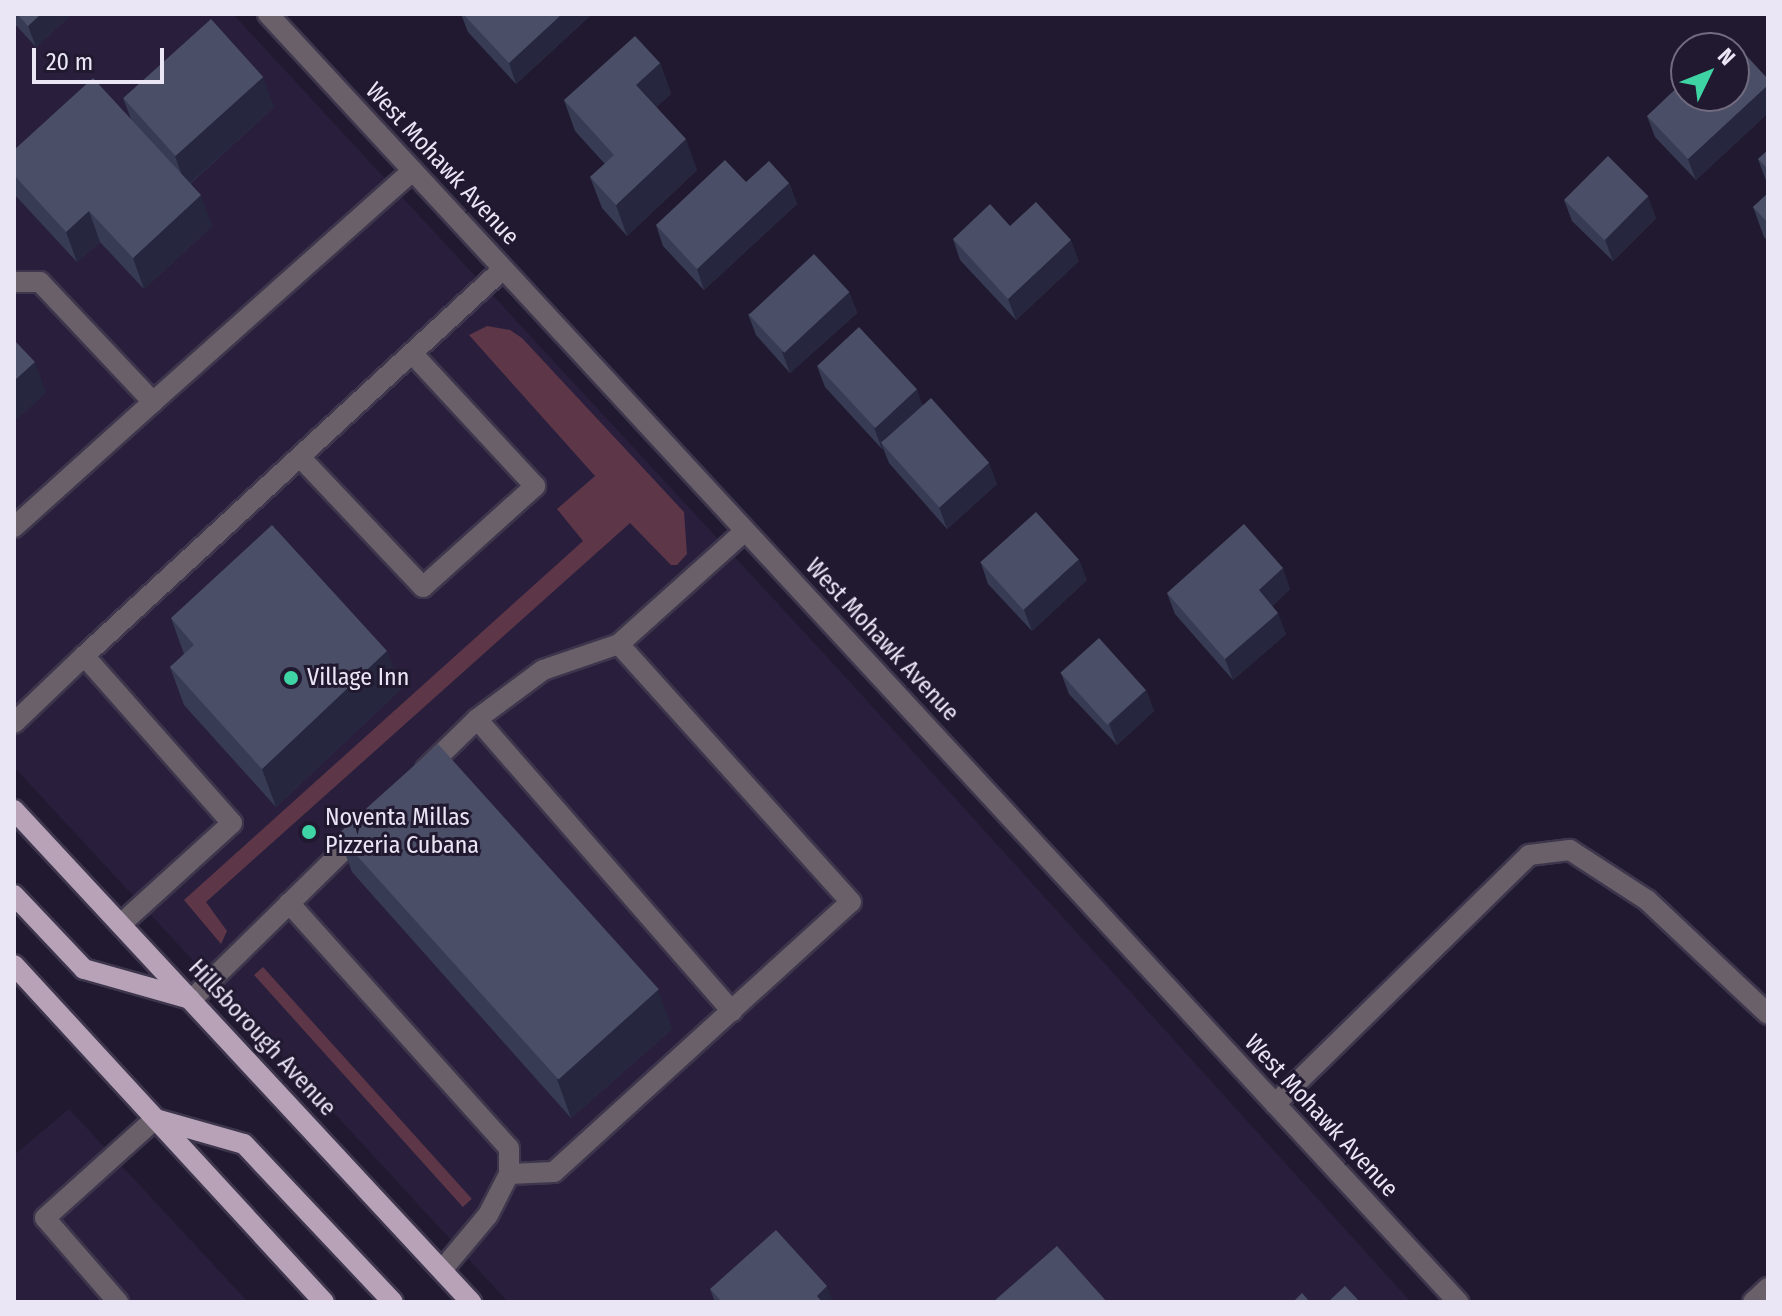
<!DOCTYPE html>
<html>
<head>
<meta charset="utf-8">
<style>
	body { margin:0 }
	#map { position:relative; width:1782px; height:1316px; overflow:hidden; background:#211930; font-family:"Fira Sans Condensed",sans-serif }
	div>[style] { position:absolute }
	.built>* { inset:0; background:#291f3c }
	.green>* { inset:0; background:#5d3648; transform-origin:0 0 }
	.roads { filter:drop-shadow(2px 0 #3d364c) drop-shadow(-2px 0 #3d364c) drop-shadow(0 2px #3d364c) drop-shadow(0 -2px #3d364c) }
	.minor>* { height:20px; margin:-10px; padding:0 10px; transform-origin:10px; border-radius:10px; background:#6a606a }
	.major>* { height:20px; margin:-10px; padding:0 10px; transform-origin:10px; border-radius:10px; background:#b7a2b8 }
	.wall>* { inset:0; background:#373c54 }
	.shaded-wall>* { inset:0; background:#26263e }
	.building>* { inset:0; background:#4a4e66; transform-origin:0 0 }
	.dots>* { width:22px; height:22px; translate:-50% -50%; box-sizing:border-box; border:4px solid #211930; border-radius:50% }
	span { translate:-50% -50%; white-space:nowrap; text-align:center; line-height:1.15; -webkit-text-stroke:6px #211930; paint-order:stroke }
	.street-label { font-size:24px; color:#eae6f6 }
	.poi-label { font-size:24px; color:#eae6f6 }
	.left { translate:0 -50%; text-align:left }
	.frame { position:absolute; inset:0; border:16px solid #eae6f6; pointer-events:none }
	.north { position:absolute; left:1670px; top:32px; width:80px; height:80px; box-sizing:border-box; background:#211930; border:2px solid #716b7f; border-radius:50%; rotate:47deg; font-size:22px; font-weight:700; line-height:32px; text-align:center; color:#eae6f6 }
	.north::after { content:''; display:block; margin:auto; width:28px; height:36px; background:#3ed4a3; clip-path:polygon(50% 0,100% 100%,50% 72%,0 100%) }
	.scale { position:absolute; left:32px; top:48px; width:132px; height:36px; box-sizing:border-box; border:4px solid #eae6f6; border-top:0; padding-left:10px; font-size:24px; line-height:28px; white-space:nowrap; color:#eae6f6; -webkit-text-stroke:6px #211930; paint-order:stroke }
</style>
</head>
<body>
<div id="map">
	<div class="built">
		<i style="clip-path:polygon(14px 14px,233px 14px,840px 671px,1411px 1302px,508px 1302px,220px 989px,222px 983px,211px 980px,14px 767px)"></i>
		<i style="clip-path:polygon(69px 1109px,248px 1302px,14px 1302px,14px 1155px)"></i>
	</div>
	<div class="green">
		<i style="clip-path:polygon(487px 326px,510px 330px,522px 338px,684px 512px,687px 554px,677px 565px,671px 565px,630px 523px,206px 902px,227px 931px,221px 944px,184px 900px,583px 541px,557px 509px,595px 476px,469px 335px)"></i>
		<i style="left:263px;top:967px;width:312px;height:12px;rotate:48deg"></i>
	</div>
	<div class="roads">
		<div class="minor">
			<i style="left:268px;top:14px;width:1754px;rotate:47.26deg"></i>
			<i style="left:14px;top:282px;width:26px"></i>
			<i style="left:40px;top:282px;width:165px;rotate:46.7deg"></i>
			<i style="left:153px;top:402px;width:187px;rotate:138deg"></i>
			<i style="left:153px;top:402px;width:347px;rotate:-41.7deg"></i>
			<i style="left:300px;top:457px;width:179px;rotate:46.6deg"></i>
			<i style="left:423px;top:587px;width:151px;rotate:-42deg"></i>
			<i style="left:535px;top:486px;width:181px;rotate:-132.8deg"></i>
			<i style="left:477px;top:719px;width:388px;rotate:48.9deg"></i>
			<i style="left:14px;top:723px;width:97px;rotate:-43.7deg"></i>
			<i style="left:426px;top:769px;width:71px;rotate:-44.4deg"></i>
			<i style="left:477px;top:719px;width:82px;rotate:-36.6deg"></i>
			<i style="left:543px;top:670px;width:80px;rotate:-18.9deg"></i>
			<i style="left:619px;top:644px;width:169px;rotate:-41.9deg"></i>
			<i style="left:289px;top:903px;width:329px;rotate:48.1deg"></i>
			<i style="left:509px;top:1148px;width:26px;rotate:90deg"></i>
			<i style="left:509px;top:1174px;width:46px;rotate:117.1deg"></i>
			<i style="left:488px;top:1215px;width:72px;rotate:129.9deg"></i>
			<i style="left:121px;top:924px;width:150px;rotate:-42.3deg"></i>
			<i style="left:232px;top:823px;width:223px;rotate:-131.5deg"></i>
			<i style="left:84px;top:656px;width:570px;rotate:-42.73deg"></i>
			<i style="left:191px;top:1000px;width:241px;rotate:-44.5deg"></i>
			<i style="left:1275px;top:1104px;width:356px;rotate:-44.4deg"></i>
			<i style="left:1529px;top:855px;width:41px;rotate:-7deg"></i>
			<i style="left:1570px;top:850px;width:92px;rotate:33deg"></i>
			<i style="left:1647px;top:900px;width:166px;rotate:43.3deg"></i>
			<i style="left:509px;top:1174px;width:45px;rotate:-2.5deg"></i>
			<i style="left:554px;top:1172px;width:401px;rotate:-42.3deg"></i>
			<i style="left:851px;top:902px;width:347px;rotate:-132deg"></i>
			<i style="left:118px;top:1302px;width:111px;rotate:-131deg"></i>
			<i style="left:45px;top:1218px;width:148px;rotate:-42deg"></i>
			<i style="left:1753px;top:1302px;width:21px;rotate:-43deg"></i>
		</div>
		<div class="major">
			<i style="left:14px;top:810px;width:672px;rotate:47.11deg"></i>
			<i style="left:14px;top:895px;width:102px;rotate:46.6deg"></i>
			<i style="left:84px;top:969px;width:110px;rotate:15.8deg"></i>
			<i style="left:14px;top:965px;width:458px;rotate:47.4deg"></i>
			<i style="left:156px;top:1119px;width:91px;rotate:15.9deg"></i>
			<i style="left:244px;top:1144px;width:217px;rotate:46.7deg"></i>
		</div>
	</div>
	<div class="wall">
		<i style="clip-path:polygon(14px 14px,72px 14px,36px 47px,14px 23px)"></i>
		<i style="clip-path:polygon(461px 14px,592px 14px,516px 84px,468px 32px)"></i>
		<i style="clip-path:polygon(660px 63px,671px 94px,656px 107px,697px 170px,627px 236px,602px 208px,590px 177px,605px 164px,575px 131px,564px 100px)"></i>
		<i style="clip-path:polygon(1768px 79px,1768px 113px,1696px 180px,1655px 137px,1647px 116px)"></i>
		<i style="clip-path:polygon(123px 98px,274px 107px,190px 184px,212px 226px,144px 289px,100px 242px,77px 262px,14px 194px,14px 150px,131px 119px)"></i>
		<i style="clip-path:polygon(1768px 150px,1768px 186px,1758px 159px)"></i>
		<i style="clip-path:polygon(746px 182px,789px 183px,797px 204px,704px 290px,663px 246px,656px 225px)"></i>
		<i style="clip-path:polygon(1768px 193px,1768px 242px,1764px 237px,1753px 207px)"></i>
		<i style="clip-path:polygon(1564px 200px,1656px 218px,1613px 261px,1572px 221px)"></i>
		<i style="clip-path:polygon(1010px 226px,1079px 261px,1016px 320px,960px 260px,953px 239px)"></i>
		<i style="clip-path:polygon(849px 292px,857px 313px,790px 373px,756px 335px,748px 314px)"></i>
		<i style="clip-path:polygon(817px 366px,923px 405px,997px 484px,947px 529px,889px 463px,883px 448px,882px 449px,825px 387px)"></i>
		<i style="clip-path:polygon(981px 563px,1087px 580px,1032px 631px,988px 584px)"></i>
		<i style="clip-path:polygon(1290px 589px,1272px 606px,1286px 634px,1233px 680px,1175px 614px,1167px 593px)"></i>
		<i style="clip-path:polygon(171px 618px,401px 689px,276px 807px,184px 705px,170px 667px,184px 654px)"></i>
		<i style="clip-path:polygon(1061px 673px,1146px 690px,1154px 711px,1117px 745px,1069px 694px)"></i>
		<i style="clip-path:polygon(338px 834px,672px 1029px,571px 1118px,352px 872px)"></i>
		<i style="clip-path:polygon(710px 1289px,833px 1302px,715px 1302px)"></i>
	</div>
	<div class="shaded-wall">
		<i style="clip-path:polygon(41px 14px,72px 14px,36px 47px,28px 26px)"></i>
		<i style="clip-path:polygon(562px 14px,592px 14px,516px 84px,509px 63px)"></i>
		<i style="clip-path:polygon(660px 63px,671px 94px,647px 115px,636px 85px)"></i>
		<i style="clip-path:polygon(263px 77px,274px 107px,186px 187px,175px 156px)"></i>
		<i style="clip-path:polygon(1768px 85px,1768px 113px,1696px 180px,1688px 159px)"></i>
		<i style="clip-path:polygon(686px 139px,697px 170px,627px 236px,616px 205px)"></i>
		<i style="clip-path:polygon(789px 183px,797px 204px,704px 290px,697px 269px)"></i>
		<i style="clip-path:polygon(201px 195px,212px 226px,144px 289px,133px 258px)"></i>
		<i style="clip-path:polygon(1648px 196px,1656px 218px,1613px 261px,1605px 240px)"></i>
		<i style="clip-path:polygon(89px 211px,100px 242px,77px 262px,66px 232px)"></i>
		<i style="clip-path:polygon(1071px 240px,1079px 261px,1016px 320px,1008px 299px)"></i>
		<i style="clip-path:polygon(849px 292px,857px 313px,790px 373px,782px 352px)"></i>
		<i style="clip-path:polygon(35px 362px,46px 393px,14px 422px,14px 381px)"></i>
		<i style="clip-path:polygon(917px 389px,924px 410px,881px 442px,883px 448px,882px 449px,874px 428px)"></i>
		<i style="clip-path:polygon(989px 463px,997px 484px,947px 529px,939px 507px)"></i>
		<i style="clip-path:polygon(1079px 559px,1087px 580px,1032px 631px,1024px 610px)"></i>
		<i style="clip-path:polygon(1283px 568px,1290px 589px,1266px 611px,1259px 590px)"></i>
		<i style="clip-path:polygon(1278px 613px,1286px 634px,1233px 680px,1225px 659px)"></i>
		<i style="clip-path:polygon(387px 651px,401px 689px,276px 807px,262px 769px)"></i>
		<i style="clip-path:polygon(1146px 690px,1154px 711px,1117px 745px,1109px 724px)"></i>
		<i style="clip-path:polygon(658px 990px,672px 1029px,571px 1118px,557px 1079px)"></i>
		<i style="clip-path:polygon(827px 1286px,833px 1302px,819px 1302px,817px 1296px)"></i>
	</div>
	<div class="building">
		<i style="clip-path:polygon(17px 14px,41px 14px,28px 26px)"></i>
		<i style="clip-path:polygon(463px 14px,562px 14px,509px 63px)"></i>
		<i style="left:211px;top:19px;width:78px;height:118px;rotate:48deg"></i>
		<i style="clip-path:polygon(635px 36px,660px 63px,636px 85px,686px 139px,616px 205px,590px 177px,614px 155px,564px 100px)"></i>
		<i style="clip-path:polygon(1730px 38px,1768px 79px,1768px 85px,1688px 159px,1647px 116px,1686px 79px,1686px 96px,1734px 96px,1734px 48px,1719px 48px)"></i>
		<i style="clip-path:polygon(93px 78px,201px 195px,133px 258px,89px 211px,66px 232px,14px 175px,14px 150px)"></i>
		<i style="clip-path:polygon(1768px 150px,1768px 169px,1758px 159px)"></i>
		<i style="left:1608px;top:156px;width:57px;height:62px;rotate:45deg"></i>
		<i style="clip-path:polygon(725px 160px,746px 182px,769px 161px,789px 183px,697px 269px,656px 225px)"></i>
		<i style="clip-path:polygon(1768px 193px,1768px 223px,1753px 207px)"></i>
		<i style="clip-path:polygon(1036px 202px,1071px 240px,1008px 299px,953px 239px,990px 204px,1010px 226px)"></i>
		<i style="left:814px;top:254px;width:52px;height:89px;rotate:47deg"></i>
		<i style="left:859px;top:327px;width:85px;height:57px;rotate:47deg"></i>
		<i style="clip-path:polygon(14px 340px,35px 362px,14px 381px)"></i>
		<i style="left:931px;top:398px;width:87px;height:67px;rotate:48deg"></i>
		<i style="left:1036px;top:512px;width:64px;height:75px;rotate:48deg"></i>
		<i style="clip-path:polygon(1244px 524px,1283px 568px,1259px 590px,1278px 613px,1225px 659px,1167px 593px)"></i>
		<i style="clip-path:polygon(272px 525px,387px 651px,262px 769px,170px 667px,194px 645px,171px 618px)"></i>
		<i style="left:1099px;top:638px;width:70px;height:52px;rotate:48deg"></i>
		<i style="left:438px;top:744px;width:330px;height:135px;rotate:48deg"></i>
		<i style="clip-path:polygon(776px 1230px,827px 1286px,817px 1296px,822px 1302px,722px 1302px,710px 1289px)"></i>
		<i style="clip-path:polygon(1057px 1246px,1107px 1302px,993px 1302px)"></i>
		<i style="clip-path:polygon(1345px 1286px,1360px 1302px,1328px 1302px)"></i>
		<i style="clip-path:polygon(1302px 1293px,1310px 1302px,1293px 1302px)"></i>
	</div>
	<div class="dots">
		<i style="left:291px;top:678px;background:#3ed4a3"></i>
		<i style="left:309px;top:832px;background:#3ed4a3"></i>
	</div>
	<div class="street-label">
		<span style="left:442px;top:164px;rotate:47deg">West Mohawk Avenue</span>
		<span style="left:882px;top:640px;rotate:47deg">West Mohawk Avenue</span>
		<span style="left:262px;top:1038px;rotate:47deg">Hillsborough Avenue</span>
		<span style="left:1321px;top:1116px;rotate:47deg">West Mohawk Avenue</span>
	</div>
	<div class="poi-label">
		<span class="left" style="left:307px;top:678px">Village Inn</span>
		<span class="left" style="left:325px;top:832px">Noventa Millas<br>Pizzeria Cubana</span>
	</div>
	<div class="frame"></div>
	<div class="north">N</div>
	<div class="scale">20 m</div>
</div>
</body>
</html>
